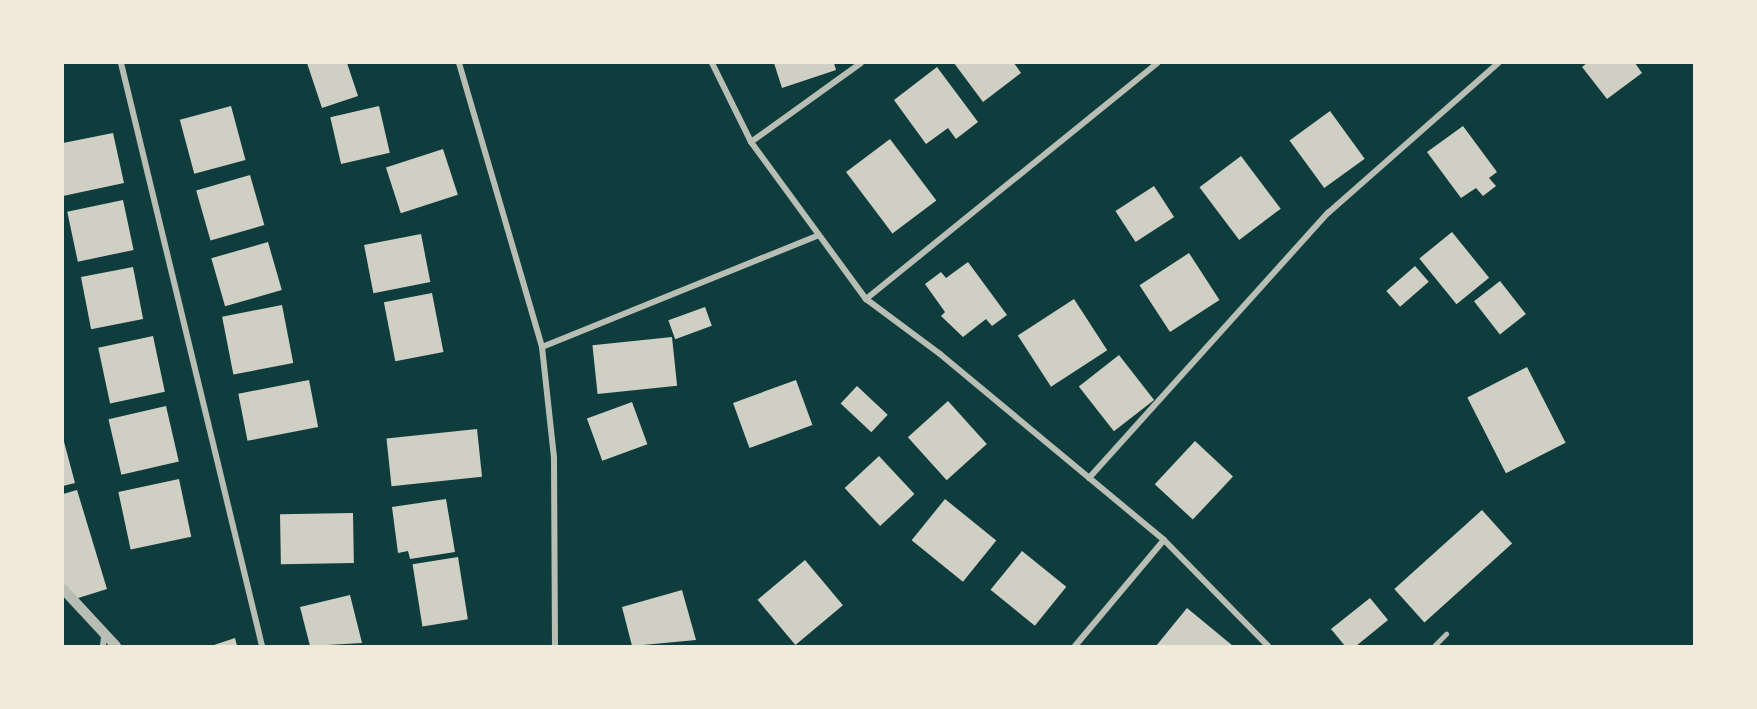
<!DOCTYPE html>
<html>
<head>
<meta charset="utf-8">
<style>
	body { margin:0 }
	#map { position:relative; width:1757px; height:709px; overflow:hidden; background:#0f3d3e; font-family:Ubuntu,sans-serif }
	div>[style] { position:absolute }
	.building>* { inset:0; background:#cfcfc3; transform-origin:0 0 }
	.service>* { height:4.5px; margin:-2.25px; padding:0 2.25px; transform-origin:2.25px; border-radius:2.25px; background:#b8beb3 }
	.minor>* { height:6px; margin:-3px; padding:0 3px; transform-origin:3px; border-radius:3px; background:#b8beb3 }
	.tertiary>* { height:10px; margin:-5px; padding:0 5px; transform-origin:5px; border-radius:5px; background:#b8beb3 }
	span { translate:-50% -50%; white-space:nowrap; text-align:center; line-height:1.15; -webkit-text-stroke:6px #f1e9da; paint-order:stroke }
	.frame { position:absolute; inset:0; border:64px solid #f1e9da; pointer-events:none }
</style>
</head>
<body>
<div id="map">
	<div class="building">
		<i style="clip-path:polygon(307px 63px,347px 63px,358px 96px,322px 108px)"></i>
		<i style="clip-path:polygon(774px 63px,834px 63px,836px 70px,782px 88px)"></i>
		<i style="clip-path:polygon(954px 63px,1014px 63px,1021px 73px,983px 102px)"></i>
		<i style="clip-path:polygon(1587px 63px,1635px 63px,1642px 73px,1607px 99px,1582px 67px)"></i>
		<i style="clip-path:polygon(937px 67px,978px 122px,956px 139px,948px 128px,926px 144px,894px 100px)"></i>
		<i style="left:231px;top:106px;width:56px;height:53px;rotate:75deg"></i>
		<i style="left:379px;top:106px;width:48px;height:50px;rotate:77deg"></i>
		<i style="left:1330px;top:111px;width:59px;height:50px;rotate:54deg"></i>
		<i style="clip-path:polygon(1463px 126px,1497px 172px,1489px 178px,1496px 186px,1483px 196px,1476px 188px,1461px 198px,1427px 152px)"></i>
		<i style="clip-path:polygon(113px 133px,124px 183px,63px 196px,63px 143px)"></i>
		<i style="left:890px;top:139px;width:77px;height:55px;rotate:53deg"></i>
		<i style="left:443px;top:149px;width:48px;height:60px;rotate:72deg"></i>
		<i style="left:1241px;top:156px;width:66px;height:52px;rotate:53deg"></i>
		<i style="left:250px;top:175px;width:52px;height:56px;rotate:74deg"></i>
		<i style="left:1154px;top:186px;width:37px;height:46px;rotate:57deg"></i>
		<i style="left:123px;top:200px;width:51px;height:57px;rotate:78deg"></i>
		<i style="left:1452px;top:232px;width:59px;height:42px;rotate:51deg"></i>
		<i style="left:421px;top:234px;width:49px;height:58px;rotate:79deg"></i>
		<i style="left:268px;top:242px;width:50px;height:59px;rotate:74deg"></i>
		<i style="left:1189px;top:253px;width:56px;height:59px;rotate:57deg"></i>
		<i style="clip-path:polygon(968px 262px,1007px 315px,992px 326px,986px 319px,963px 337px,941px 316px,945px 312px,925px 284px,941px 272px,946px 278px)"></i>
		<i style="left:1415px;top:266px;width:21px;height:38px;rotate:49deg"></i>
		<i style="left:133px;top:267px;width:53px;height:53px;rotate:79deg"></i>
		<i style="left:1500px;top:281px;width:42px;height:33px;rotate:52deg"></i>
		<i style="left:432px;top:293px;width:60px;height:49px;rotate:79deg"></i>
		<i style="left:1074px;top:299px;width:61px;height:67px;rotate:57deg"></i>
		<i style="left:282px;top:305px;width:59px;height:61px;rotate:79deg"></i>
		<i style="left:705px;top:307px;width:20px;height:39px;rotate:70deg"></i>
		<i style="left:153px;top:336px;width:57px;height:56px;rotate:78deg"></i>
		<i style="left:672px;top:337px;width:49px;height:80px;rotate:84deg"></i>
		<i style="left:1119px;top:355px;width:57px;height:51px;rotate:52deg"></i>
		<i style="left:1527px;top:367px;width:85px;height:67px;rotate:63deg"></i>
		<i style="left:309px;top:380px;width:48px;height:72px;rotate:79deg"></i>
		<i style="left:796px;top:380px;width:48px;height:67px;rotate:70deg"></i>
		<i style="left:857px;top:386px;width:42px;height:24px;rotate:43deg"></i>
		<i style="left:948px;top:401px;width:58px;height:54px;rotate:48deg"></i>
		<i style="left:632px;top:402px;width:45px;height:48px;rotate:70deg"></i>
		<i style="left:166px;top:406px;width:57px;height:59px;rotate:77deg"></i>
		<i style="left:477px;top:429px;width:48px;height:91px;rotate:84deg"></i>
		<i style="clip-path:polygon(63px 438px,75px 483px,63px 486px)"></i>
		<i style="left:1195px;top:441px;width:52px;height:59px;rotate:43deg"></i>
		<i style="left:879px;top:456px;width:52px;height:47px;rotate:47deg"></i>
		<i style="left:179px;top:479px;width:59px;height:62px;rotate:78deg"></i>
		<i style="clip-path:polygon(77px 490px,107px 589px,75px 599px,63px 584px,63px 494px)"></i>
		<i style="clip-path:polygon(446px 499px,455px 552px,410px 559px,408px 551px,398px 553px,392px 507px)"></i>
		<i style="left:945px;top:499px;width:66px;height:53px;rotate:39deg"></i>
		<i style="left:1482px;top:510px;width:45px;height:118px;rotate:48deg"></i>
		<i style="left:353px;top:513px;width:50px;height:73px;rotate:89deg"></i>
		<i style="left:1022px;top:551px;width:57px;height:50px;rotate:39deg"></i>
		<i style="left:458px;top:557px;width:63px;height:46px;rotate:81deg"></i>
		<i style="left:805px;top:560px;width:59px;height:62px;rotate:50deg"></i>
		<i style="clip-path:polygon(682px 590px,696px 640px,632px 646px,622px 607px)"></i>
		<i style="clip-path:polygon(350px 595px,362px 643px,310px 646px,300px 607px)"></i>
		<i style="clip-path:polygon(1370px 598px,1388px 620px,1356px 646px,1345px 646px,1331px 629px)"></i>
		<i style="clip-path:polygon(1187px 608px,1233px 646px,1156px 646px)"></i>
		<i style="clip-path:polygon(235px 638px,237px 646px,211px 646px)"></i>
	</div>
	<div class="service">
		<i style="left:1434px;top:646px;width:17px;rotate:-45deg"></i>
	</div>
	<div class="minor">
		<i style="left:121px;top:63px;width:600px;rotate:76.4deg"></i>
		<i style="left:459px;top:63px;width:296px;rotate:73.7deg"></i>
		<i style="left:542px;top:347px;width:112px;rotate:83.8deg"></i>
		<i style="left:554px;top:458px;width:188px;rotate:89.7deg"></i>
		<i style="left:712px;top:63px;width:88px;rotate:63.7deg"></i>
		<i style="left:751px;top:142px;width:195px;rotate:53.8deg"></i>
		<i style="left:866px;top:299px;width:92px;rotate:36.6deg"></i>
		<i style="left:940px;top:354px;width:291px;rotate:39.7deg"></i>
		<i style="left:1164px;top:540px;width:148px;rotate:45.5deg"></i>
		<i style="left:751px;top:142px;width:135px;rotate:-35.7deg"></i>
		<i style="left:866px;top:299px;width:375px;rotate:-39deg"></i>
		<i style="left:542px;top:347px;width:297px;rotate:-22deg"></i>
		<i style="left:1089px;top:478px;width:357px;rotate:-48deg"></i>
		<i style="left:1328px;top:213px;width:227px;rotate:-41.4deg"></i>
		<i style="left:103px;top:646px;width:10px;rotate:-84deg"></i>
		<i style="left:1075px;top:646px;width:138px;rotate:-50deg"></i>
	</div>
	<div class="tertiary">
		<i style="left:63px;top:589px;width:78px;rotate:47.1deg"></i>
	</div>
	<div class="frame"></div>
</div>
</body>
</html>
